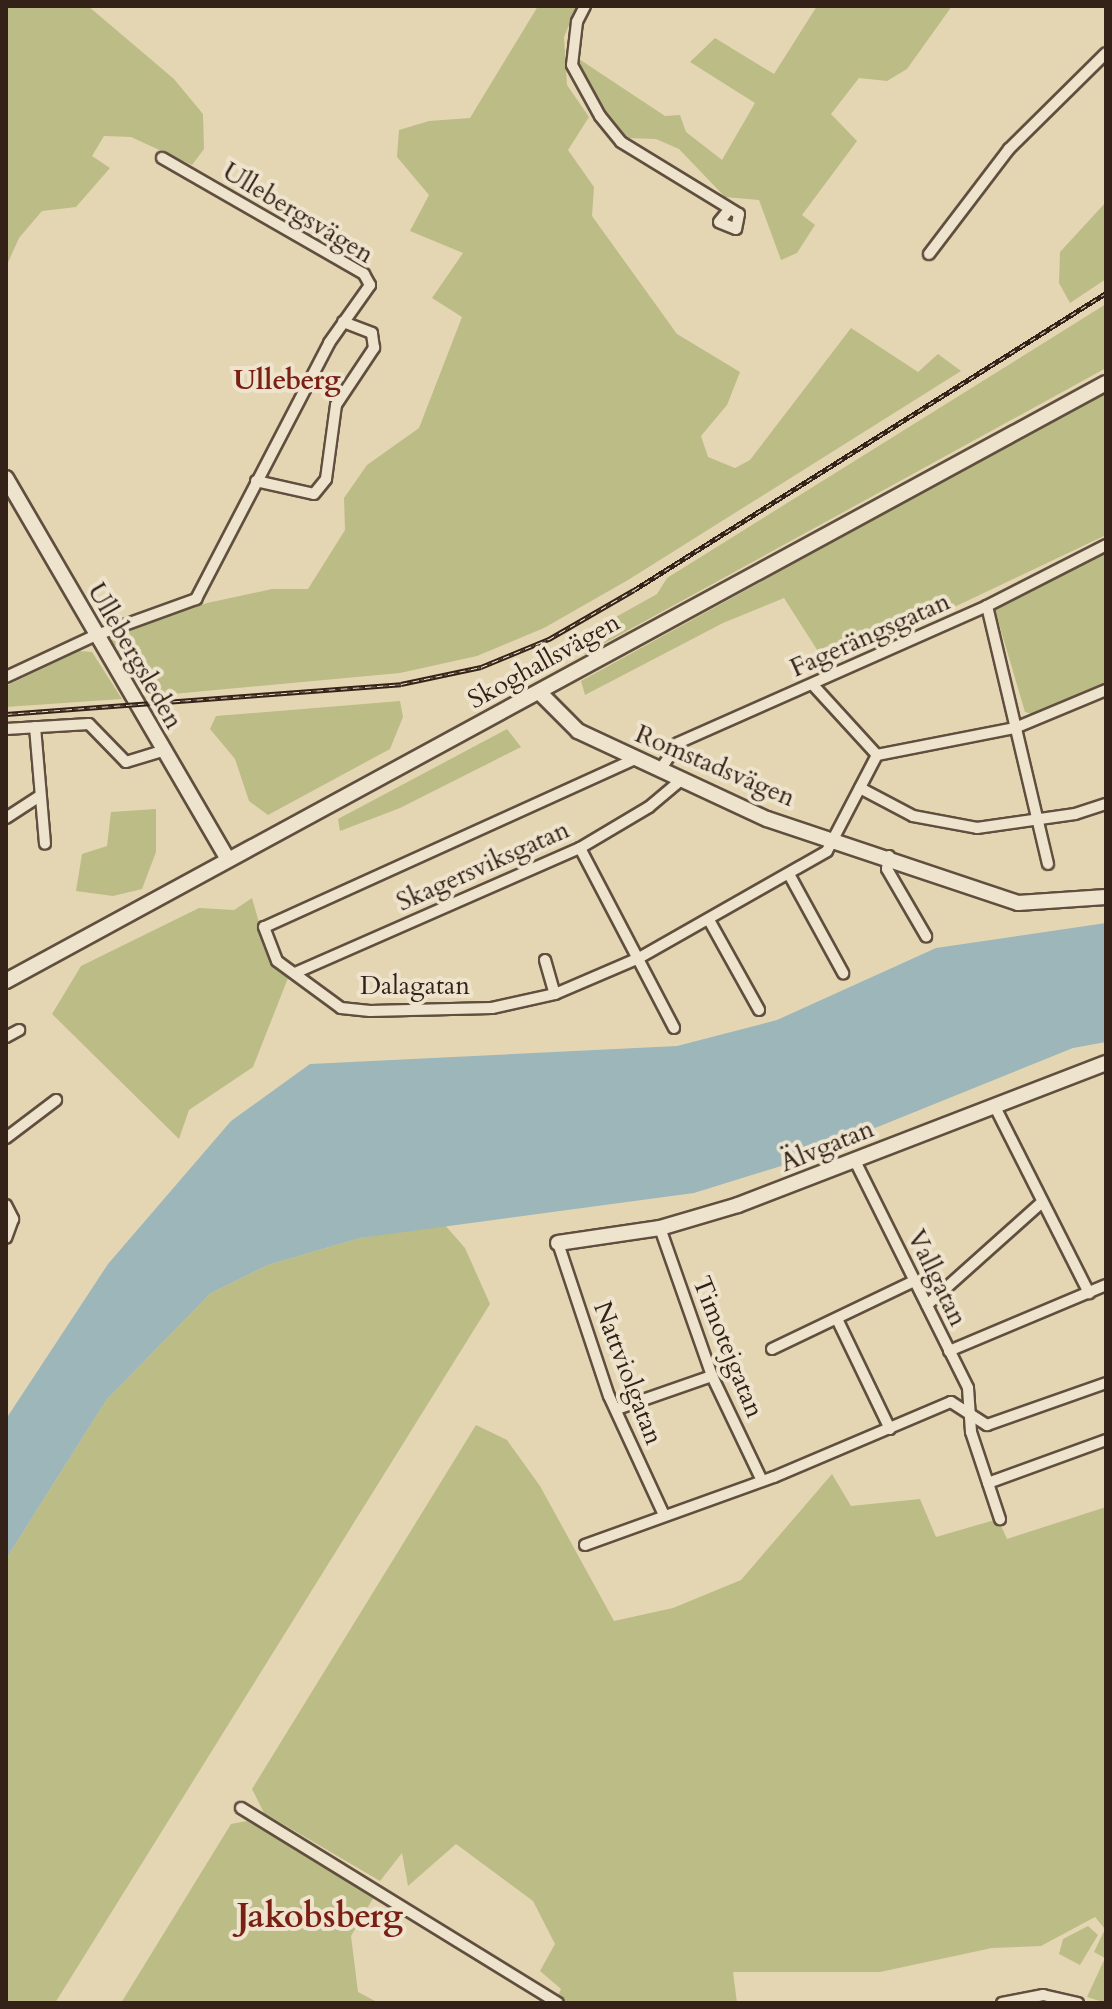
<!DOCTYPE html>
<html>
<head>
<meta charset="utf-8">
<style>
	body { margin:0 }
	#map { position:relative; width:1112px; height:2009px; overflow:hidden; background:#e5d6b3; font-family:Cardo,serif }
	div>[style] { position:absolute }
	.green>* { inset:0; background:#bcbc87 }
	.water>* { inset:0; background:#9cb6b9 }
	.roads { filter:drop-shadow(2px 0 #604f3f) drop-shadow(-2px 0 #604f3f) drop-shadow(0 2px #604f3f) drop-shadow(0 -2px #604f3f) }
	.street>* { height:10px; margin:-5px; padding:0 5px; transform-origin:5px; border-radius:5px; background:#eee4ce }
	.secondary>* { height:14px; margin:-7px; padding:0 7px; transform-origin:7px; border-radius:7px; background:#eee4ce }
	.rail>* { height:5px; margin-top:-2.5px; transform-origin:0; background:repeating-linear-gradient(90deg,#eee4ce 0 6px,#342218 0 12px); box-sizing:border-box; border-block:2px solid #342218 }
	span { translate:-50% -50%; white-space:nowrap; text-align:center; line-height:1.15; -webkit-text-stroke:8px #eee4ce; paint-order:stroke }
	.street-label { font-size:26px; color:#342218 }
	.neighbourhood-label { font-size:28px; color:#7a1f14; font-weight:700 }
	.district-label { font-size:34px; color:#7a1f14; font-weight:700 }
	.frame { position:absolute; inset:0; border:8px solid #342218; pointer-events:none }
</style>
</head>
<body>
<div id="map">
	<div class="green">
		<i style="clip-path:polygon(6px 6px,88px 6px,174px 79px,203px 114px,204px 149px,192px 165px,131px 137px,104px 136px,92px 156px,110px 168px,76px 207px,42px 211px,19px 238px,6px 267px)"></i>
		<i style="clip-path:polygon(538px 6px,577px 6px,564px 37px,567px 85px,589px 117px,568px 150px,594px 187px,592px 216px,677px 334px,740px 372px,727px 405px,701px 436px,708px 457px,735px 468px,750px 460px,851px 328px,918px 372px,938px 354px,961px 371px,628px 580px,544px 628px,477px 656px,400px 673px,151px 696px,137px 687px,111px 640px,116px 633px,207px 603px,272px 589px,308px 589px,345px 530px,344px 498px,367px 465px,419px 428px,462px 317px,432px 298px,463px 253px,410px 231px,429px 195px,397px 157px,399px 130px,429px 121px,470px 118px)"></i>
		<i style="clip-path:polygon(817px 6px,952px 6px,907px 69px,887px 81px,859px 78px,831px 114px,857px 141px,802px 215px,815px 225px,797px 253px,781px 260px,759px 200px,725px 197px,679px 149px,656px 139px,624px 138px,605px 117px,575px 66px,579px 59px,665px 116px,680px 115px,686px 132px,722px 160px,755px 103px,690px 62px,715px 38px,774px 74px)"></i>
		<i style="clip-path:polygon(1106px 202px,1106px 279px,1070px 303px,1059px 283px,1060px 252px)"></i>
		<i style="clip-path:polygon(1106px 304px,1106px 368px,585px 654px,573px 641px,657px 594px,667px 578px)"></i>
		<i style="clip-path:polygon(1106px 392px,1106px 535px,828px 667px,784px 598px,723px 623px,585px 695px,581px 681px)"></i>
		<i style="clip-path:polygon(1106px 551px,1106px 683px,1036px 715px,1025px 712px,994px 607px)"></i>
		<i style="clip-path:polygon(79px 651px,92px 652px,122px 699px,6px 707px,6px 686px)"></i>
		<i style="clip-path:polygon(400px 701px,403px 717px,390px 749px,268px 815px,249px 801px,235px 759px,210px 729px,216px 716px)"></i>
		<i style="clip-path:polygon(507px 729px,521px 747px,400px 808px,340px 831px,338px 819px)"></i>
		<i style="clip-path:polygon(156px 809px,156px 852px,142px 889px,113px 896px,76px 891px,82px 854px,107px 846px,111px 812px)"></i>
		<i style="clip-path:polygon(252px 898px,271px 965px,288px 978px,253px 1067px,189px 1110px,179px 1139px,52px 1014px,81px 966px,199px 908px,234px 910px)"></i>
		<i style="clip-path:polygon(444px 1224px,465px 1248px,490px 1304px,55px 2003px,6px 2003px,6px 1559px,107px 1399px,211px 1293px,268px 1265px,360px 1238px)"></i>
		<i style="clip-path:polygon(476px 1425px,507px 1440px,540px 1486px,614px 1621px,673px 1608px,741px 1580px,832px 1474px,851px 1506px,920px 1499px,936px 1537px,998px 1519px,1007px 1539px,1106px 1507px,1106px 2003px,1087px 1997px,1105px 1958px,1094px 1952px,1105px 1929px,1095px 1917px,1041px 1946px,992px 1948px,880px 1972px,733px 1972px,737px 2003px,555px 2003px,561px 1989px,540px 1971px,555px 1944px,533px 1901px,456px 1844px,408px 1886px,402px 1853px,380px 1881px,264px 1813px,252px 1789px)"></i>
		<i style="clip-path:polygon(247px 1821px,375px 1895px,351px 1936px,358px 1992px,379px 2003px,121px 2003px,231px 1824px)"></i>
		<i style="clip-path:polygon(1088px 1926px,1098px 1935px,1080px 1965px,1059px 1954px,1063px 1939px)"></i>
	</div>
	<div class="water">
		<i style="clip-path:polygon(1106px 923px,1106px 1042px,1073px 1048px,781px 1166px,694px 1193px,360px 1238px,268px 1265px,211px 1293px,107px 1399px,6px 1559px,6px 1419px,108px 1264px,231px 1121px,310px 1064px,677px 1046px,777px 1020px,936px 948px)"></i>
	</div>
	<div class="roads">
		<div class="street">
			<i style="left:585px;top:6px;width:18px;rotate:117deg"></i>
			<i style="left:577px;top:22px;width:43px;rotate:96.6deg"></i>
			<i style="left:572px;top:65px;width:58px;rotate:61.2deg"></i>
			<i style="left:600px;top:116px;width:33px;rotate:51deg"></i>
			<i style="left:621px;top:142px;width:138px;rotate:31.4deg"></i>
			<i style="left:739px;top:214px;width:15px;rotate:101deg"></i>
			<i style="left:736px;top:229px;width:18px;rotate:-158deg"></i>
			<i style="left:719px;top:222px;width:14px;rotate:-51deg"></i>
			<i style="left:929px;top:254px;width:132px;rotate:-52.7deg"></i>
			<i style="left:1009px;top:149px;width:136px;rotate:-44.7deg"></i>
			<i style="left:256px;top:481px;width:59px;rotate:12.6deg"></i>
			<i style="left:314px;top:494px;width:19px;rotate:-51deg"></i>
			<i style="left:326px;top:479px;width:75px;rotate:-82.3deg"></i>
			<i style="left:336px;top:405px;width:69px;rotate:-56.3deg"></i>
			<i style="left:374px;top:348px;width:15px;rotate:-98deg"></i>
			<i style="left:372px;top:333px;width:31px;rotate:-159deg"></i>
			<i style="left:987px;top:606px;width:265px;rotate:76.7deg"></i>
			<i style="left:6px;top:677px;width:97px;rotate:-25deg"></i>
			<i style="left:94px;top:636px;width:109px;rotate:-19.9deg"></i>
			<i style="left:196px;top:599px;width:288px;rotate:-62.5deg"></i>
			<i style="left:329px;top:343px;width:71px;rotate:-54.7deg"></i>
			<i style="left:370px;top:285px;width:13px;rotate:-119deg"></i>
			<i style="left:364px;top:274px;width:233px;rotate:-150.1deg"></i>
			<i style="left:35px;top:727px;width:117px;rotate:85.1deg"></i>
			<i style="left:6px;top:729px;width:83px;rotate:-3.4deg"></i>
			<i style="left:89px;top:724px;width:53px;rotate:45.8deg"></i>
			<i style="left:126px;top:762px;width:39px;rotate:-17deg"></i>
			<i style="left:877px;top:755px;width:141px;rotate:-11.1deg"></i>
			<i style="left:1015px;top:728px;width:99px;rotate:-22.7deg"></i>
			<i style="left:635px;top:759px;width:407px;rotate:155.6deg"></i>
			<i style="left:264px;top:927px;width:36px;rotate:69deg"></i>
			<i style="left:277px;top:961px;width:79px;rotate:36.3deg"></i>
			<i style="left:341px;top:1008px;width:29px;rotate:6deg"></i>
			<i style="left:370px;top:1011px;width:122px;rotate:-1.4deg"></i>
			<i style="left:492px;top:1008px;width:65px;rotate:-12.5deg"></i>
			<i style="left:555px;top:994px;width:91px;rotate:-23.2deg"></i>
			<i style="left:639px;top:958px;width:216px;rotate:-29.6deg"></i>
			<i style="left:827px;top:851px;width:108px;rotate:-62.5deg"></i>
			<i style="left:877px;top:755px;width:93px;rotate:-132.4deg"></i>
			<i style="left:660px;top:770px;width:32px;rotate:-56deg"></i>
			<i style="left:678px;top:743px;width:338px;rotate:-23.9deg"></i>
			<i style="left:987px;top:606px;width:134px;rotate:-27.1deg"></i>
			<i style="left:860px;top:788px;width:60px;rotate:27.8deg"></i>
			<i style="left:913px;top:816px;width:65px;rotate:10.6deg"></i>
			<i style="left:977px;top:828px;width:99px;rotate:-8.1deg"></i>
			<i style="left:1075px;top:814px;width:33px;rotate:-18deg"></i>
			<i style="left:6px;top:818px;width:38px;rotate:-33deg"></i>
			<i style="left:580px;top:848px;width:203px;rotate:62.4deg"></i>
			<i style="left:889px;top:856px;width:13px;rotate:99deg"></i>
			<i style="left:887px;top:869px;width:78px;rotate:59.8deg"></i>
			<i style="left:790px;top:876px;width:111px;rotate:61.3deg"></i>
			<i style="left:709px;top:920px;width:103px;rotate:60.9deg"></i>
			<i style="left:545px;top:960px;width:35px;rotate:74deg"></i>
			<i style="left:295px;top:973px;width:311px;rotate:-23.7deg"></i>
			<i style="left:580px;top:848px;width:80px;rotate:-30.7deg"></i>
			<i style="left:649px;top:807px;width:40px;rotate:-40deg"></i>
			<i style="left:6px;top:1037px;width:15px;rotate:-28deg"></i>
			<i style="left:994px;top:1105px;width:211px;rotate:63.2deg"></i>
			<i style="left:6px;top:1138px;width:63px;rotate:-37.2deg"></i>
			<i style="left:856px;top:1163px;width:251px;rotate:63.5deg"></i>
			<i style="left:968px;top:1388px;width:44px;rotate:86.1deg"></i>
			<i style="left:971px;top:1432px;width:92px;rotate:71.6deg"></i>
			<i style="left:6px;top:1205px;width:16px;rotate:63deg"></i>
			<i style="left:13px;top:1219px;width:20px;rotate:110deg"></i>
			<i style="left:660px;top:1228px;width:157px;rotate:70.6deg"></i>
			<i style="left:712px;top:1376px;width:116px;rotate:64.5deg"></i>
			<i style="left:558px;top:1243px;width:161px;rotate:71.6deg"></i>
			<i style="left:609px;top:1396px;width:131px;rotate:65.2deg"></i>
			<i style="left:927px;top:1305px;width:153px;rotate:-41.8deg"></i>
			<i style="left:837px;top:1319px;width:122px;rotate:64.3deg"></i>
			<i style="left:772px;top:1349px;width:157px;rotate:-25.6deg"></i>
			<i style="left:949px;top:1351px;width:170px;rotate:-22.8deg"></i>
			<i style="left:617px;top:1409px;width:101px;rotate:-19.2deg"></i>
			<i style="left:988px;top:1483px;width:126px;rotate:-20deg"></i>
			<i style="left:585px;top:1545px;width:201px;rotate:-19.8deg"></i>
			<i style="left:774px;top:1477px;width:192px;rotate:-23deg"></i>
			<i style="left:951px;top:1402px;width:43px;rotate:32.6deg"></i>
			<i style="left:987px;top:1425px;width:126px;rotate:-19.4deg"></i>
			<i style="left:241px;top:1808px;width:372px;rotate:31.6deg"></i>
			<i style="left:1002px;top:2003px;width:42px;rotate:-11deg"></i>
			<i style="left:1043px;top:1995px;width:36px;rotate:13deg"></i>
		</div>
		<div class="secondary">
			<i style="left:6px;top:478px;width:439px;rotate:59.8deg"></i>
			<i style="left:539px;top:692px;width:55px;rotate:45deg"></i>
			<i style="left:578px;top:731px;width:208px;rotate:25deg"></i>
			<i style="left:767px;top:819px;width:265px;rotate:18.5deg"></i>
			<i style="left:1018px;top:903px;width:88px;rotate:-3.9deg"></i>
			<i style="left:6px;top:981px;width:1252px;rotate:-28.53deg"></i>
			<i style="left:558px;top:1243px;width:103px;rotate:-8.4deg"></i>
			<i style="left:660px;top:1228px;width:81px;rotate:-16.4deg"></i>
			<i style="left:738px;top:1205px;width:394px;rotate:-21.1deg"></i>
		</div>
	</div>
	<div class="rail">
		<i style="left:6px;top:714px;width:396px;rotate:-4.3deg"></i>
		<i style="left:401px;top:684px;width:82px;rotate:-12deg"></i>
		<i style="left:481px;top:667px;width:74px;rotate:-22.4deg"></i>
		<i style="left:549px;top:639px;width:98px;rotate:-30deg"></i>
		<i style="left:634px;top:590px;width:558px;rotate:-32.18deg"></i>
	</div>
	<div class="street-label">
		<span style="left:298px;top:213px;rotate:31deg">Ullebergsvägen</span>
		<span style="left:870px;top:635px;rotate:-24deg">Fagerängsgatan</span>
		<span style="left:135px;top:656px;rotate:60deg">Ullebergsleden</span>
		<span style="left:544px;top:661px;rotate:-29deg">Skoghallsvägen</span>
		<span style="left:715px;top:766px;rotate:23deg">Romstadsvägen</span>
		<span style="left:483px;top:866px;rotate:-24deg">Skagersviksgatan</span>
		<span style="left:415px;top:986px">Dalagatan</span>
		<span style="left:827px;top:1146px;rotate:-22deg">Älvgatan</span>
		<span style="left:937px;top:1278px;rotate:64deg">Vallgatan</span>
		<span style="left:728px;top:1347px;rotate:68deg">Timotejgatan</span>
		<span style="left:628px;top:1373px;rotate:69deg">Nattviolgatan</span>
	</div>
	<div class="neighbourhood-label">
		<span style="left:287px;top:380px">Ulleberg</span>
	</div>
	<div class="district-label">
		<span style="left:320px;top:1917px">Jakobsberg</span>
	</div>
	<div class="frame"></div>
</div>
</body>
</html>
